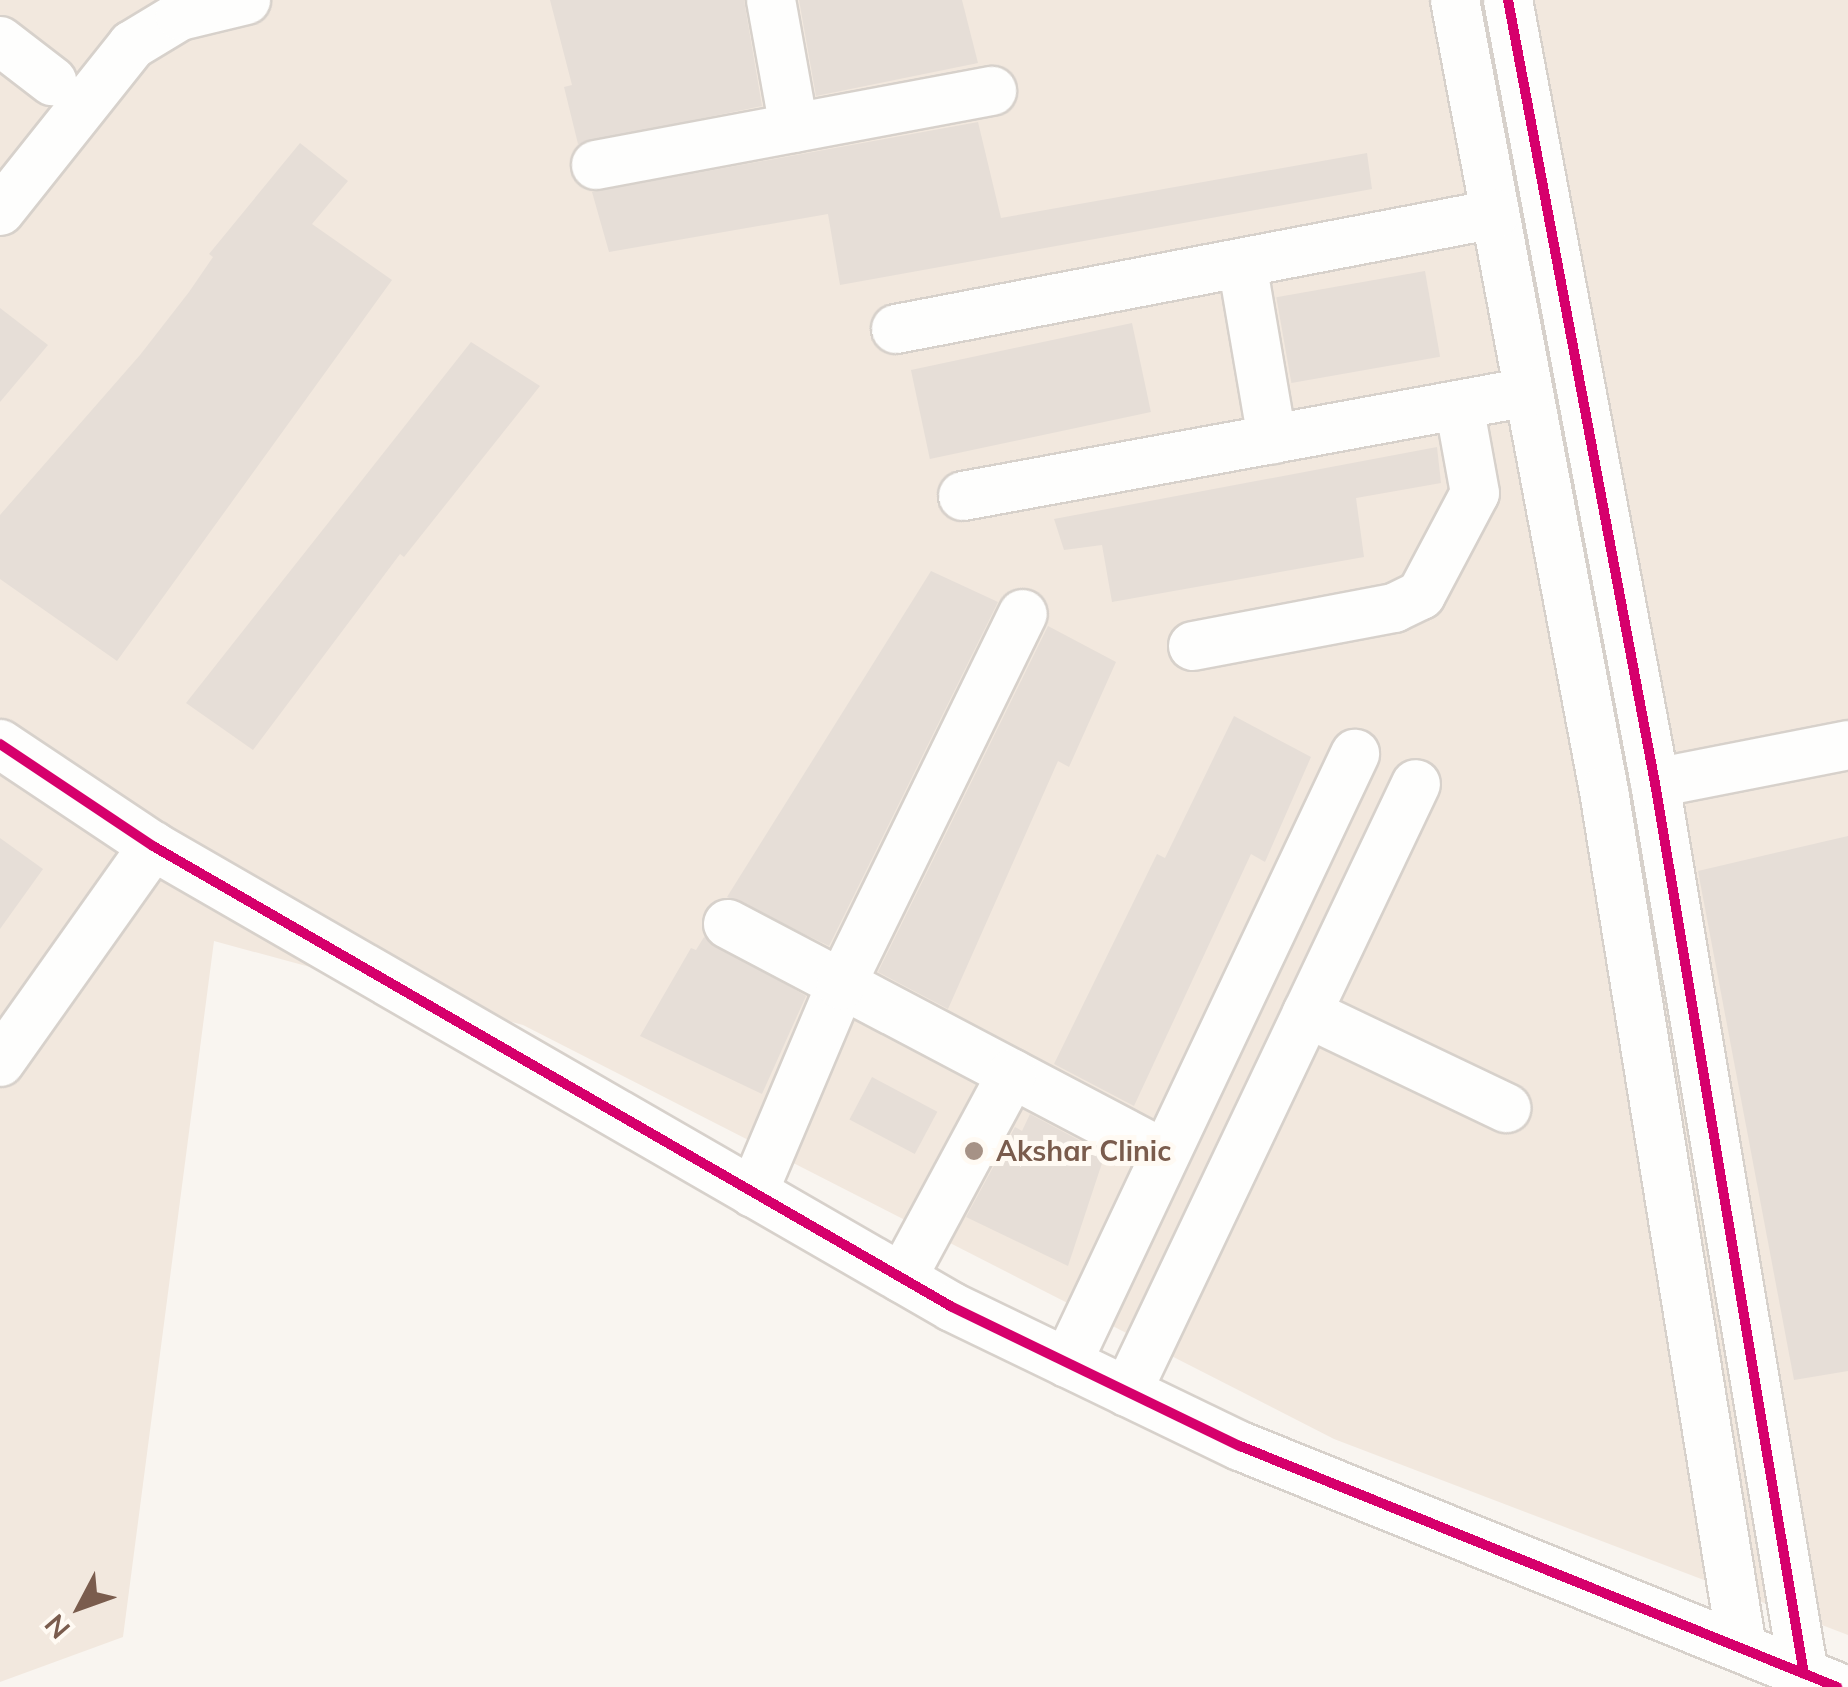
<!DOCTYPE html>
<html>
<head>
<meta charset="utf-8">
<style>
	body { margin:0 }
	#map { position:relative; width:1848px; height:1687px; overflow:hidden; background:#f9f5f0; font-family:Mulish,sans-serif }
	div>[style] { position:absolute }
	.residential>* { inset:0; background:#f2e8de }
	.building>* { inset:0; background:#e6ded7; transform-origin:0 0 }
	.roads { filter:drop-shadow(2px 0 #d7d1cb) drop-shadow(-2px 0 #d7d1cb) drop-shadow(0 2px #d7d1cb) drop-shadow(0 -2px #d7d1cb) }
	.minor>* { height:48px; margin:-24px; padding:0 24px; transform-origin:24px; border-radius:24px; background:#fefefd }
	.cycleway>* { height:10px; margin:-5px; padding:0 5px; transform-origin:5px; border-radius:5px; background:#d6006c }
	.dots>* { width:28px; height:28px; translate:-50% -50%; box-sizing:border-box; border:5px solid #fffaf3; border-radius:50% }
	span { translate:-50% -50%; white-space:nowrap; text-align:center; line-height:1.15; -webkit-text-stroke:10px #fffaf3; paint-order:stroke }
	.poi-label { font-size:28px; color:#7a5c4d; font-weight:700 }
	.left { translate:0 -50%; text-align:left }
	.north { position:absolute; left:30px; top:1557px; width:100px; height:100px; -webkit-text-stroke:8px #fffaf3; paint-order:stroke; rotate:229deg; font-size:28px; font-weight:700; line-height:40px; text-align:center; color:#7a5c4d }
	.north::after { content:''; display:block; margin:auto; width:35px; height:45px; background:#7a5c4d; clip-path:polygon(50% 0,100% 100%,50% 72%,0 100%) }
</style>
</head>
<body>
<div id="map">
	<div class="residential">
		<i style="clip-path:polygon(0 0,1848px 0,1848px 1635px,1334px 1439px,523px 1025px,214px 941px,123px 1637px,0 1682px)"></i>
	</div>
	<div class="building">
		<i style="clip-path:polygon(550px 0,744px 0,762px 106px,578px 144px,564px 87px,572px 85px)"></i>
		<i style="clip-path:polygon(799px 0,962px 0,978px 63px,816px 96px)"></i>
		<i style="clip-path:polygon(978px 122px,1001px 218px,1367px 153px,1372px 189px,840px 285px,828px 214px,609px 252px,592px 192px)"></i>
		<i style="clip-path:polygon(300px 143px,348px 181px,312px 224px,392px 280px,117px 661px,0 579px,0 515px,140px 355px,189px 292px,213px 257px,209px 254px)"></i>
		<i style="left:1425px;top:271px;width:87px;height:151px;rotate:80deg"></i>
		<i style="clip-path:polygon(0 308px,48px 345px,0 402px)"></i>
		<i style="left:1132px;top:323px;width:91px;height:226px;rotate:78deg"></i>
		<i style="clip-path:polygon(471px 342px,540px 386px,404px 557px,400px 554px,253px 750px,186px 703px)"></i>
		<i style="clip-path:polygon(1437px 447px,1441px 483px,1356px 498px,1364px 557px,1112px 602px,1102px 545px,1064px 550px,1054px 519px)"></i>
		<i style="clip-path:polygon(931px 571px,998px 602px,829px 946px,727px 897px)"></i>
		<i style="clip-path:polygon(1048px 626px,1116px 662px,1069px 767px,1058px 761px,948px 1009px,878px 972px)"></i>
		<i style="clip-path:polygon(1234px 716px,1311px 757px,1265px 862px,1251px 854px,1134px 1106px,1054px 1064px,1157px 854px,1165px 858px)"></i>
		<i style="clip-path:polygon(1848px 836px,1848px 1371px,1794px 1380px,1698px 871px)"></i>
		<i style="clip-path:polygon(0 838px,43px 869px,0 929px)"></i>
		<i style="clip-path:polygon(704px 937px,806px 996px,762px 1094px,640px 1036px,691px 948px,696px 950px)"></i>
		<i style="left:872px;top:1077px;width:74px;height:48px;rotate:28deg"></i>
		<i style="clip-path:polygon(1030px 1114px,1105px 1154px,1068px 1266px,966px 1217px,1015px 1127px,1022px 1131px)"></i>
	</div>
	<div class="roads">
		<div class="minor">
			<i style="left:771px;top:0;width:130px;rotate:79.8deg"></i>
			<i style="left:1455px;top:0;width:805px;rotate:79.33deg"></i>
			<i style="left:1604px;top:791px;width:868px;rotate:80.85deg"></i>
			<i style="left:1508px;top:0;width:797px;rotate:79.37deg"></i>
			<i style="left:1655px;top:783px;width:903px;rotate:80.51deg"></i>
			<i style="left:0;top:41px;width:66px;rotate:37.6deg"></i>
			<i style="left:596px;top:165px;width:403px;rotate:-10.6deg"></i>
			<i style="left:0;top:211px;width:212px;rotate:-51.5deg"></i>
			<i style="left:132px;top:45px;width:56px;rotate:-31.1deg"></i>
			<i style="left:180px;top:16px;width:68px;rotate:-13.6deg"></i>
			<i style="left:1242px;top:263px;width:179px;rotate:80.3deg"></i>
			<i style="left:896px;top:329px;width:610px;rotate:-10.87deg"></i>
			<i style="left:963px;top:496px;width:574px;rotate:-10.43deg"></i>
			<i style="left:1193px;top:646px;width:205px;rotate:-10.7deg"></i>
			<i style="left:1394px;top:608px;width:30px;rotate:-26deg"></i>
			<i style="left:1421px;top:595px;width:115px;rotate:-62.1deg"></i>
			<i style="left:1475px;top:493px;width:89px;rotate:-100.3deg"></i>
			<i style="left:0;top:744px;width:184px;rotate:33.7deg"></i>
			<i style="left:153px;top:846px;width:922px;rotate:29.98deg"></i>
			<i style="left:952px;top:1307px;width:320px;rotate:25.8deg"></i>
			<i style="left:1240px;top:1446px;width:644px;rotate:21.98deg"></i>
			<i style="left:1655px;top:783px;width:197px;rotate:-11.1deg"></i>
			<i style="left:728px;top:924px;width:494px;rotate:27.8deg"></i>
			<i style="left:1307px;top:1013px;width:221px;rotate:25.5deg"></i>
			<i style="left:0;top:1062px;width:265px;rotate:-54.7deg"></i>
			<i style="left:753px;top:1193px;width:226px;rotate:-67.1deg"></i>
			<i style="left:841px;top:985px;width:413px;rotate:-63.9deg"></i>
			<i style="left:902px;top:1278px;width:232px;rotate:-61.7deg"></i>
			<i style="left:1067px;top:1363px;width:674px;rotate:-64.69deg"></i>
			<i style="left:1127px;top:1392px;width:673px;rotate:-64.58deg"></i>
		</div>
	</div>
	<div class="cycleway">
		<i style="left:1508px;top:0;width:797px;rotate:79.37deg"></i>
		<i style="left:1655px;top:783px;width:903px;rotate:80.51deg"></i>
		<i style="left:0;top:744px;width:184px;rotate:33.7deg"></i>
		<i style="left:153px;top:846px;width:922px;rotate:29.98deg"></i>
		<i style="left:952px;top:1307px;width:320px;rotate:25.8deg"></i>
		<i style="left:1240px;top:1446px;width:644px;rotate:21.98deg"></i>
	</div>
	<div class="dots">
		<i style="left:974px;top:1151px;background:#a69286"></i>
	</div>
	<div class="poi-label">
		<span class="left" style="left:996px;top:1151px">Akshar Clinic</span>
	</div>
	<div class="north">N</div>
</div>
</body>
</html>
